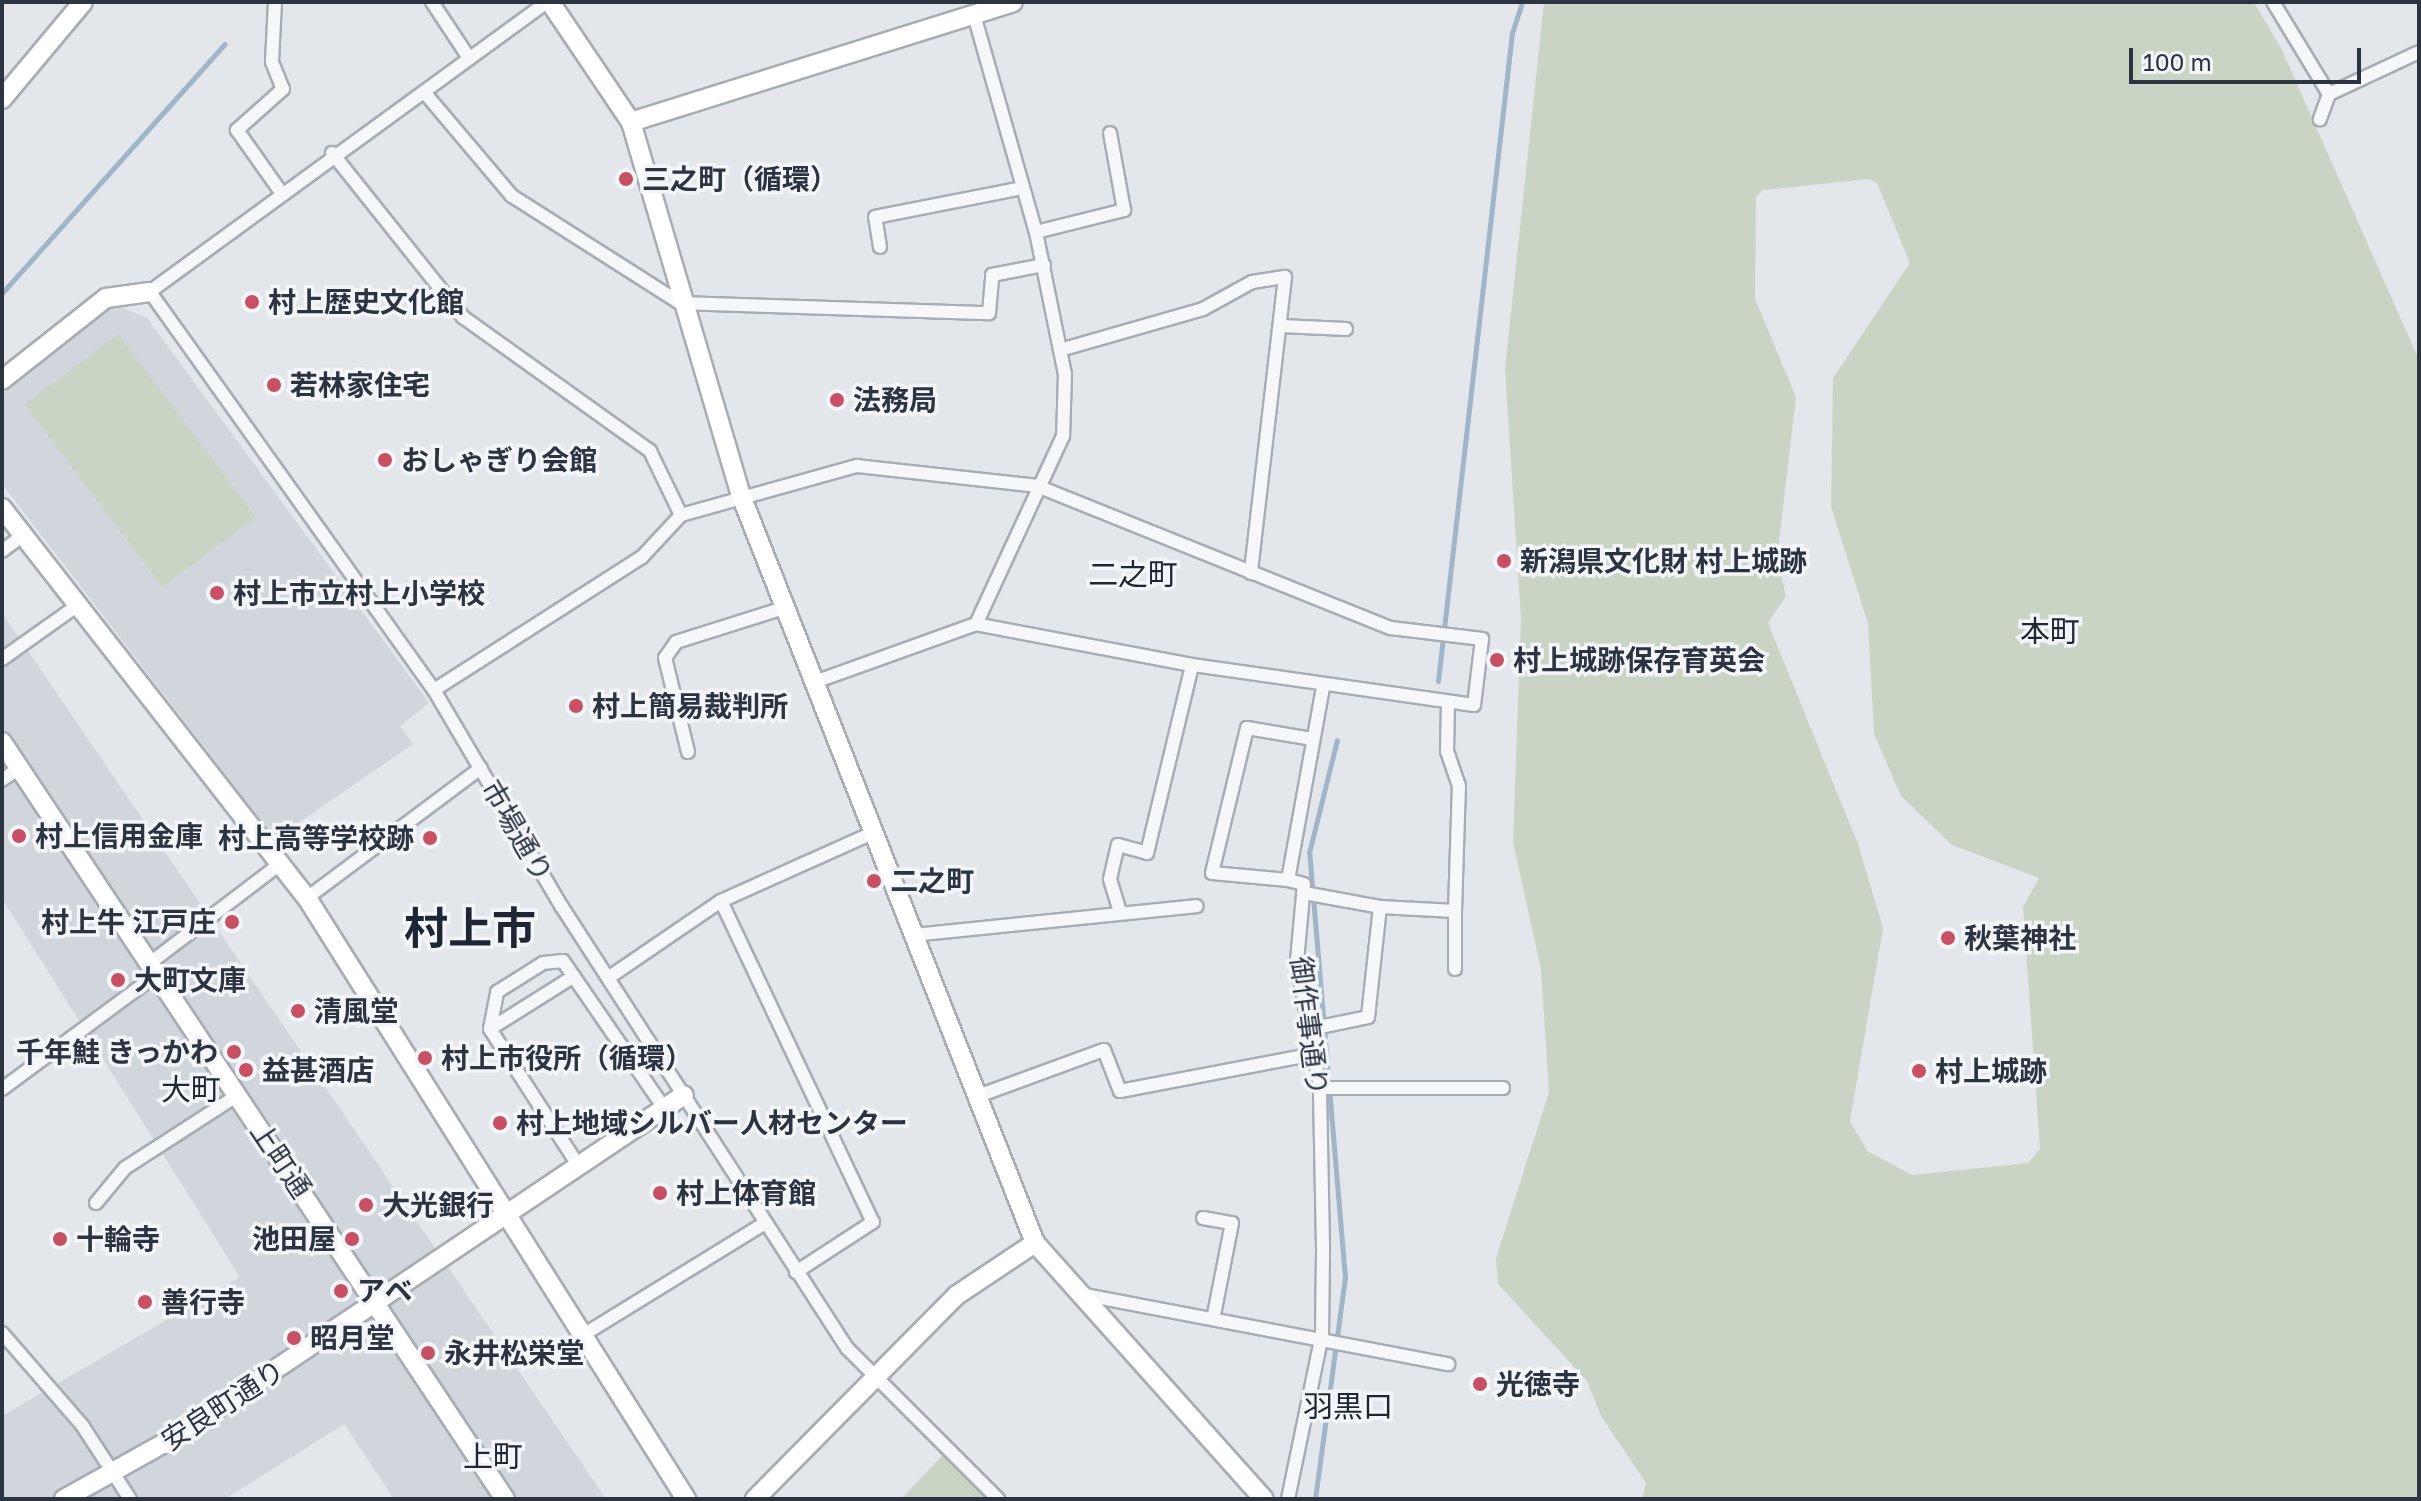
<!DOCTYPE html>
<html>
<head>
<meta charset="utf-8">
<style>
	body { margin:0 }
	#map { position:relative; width:2421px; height:1501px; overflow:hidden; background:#e3e6ea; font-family:"Golos Text","Noto Sans JP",sans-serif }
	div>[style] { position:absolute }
	.built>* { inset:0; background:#d1d5dc }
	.green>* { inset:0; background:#c9d4c5; transform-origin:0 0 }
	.stream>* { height:5px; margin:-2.5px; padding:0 2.5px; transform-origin:2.5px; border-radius:2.5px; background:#a0b5c8 }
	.roads { filter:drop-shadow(2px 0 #a8adb4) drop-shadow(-2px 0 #a8adb4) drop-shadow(0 2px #a8adb4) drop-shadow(0 -2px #a8adb4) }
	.street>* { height:12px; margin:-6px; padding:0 6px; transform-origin:6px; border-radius:6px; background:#f6f7f9 }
	.secondary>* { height:18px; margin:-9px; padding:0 9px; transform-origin:9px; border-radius:9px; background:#fff }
	.dots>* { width:22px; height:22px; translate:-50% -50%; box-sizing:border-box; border:4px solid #f3f5f8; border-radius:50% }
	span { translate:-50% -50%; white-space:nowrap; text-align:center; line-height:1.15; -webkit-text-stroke:7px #f3f5f8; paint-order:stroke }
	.poi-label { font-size:28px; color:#2c3442; font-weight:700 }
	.left { translate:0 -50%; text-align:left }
	.right { translate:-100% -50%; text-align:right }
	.street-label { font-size:28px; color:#2c3442 }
	.neighbourhood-label { font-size:30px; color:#1e2533 }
	.town-label { font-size:44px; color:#1e2533; font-weight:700 }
	.frame { position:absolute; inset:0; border:4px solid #2c3442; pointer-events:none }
	.scale { position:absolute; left:2129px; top:48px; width:232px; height:36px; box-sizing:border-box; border:4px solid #2c3442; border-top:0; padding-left:10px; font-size:24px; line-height:28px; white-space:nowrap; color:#2c3442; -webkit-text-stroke:6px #f3f5f8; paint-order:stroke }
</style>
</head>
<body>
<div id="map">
	<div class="built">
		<i style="clip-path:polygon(113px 304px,147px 318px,429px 703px,400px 726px,413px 744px,275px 839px,2px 484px,2px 395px)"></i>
		<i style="clip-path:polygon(2px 613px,606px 1499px,394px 1499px,344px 1424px,225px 1499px,2px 1499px,2px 1416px,240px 1277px,2px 898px)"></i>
	</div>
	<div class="green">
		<i style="clip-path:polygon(evenodd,1544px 2px,2254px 2px,2282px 50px,2419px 360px,2419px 1499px,1642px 1499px,1646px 1483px,1601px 1416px,1587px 1381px,1498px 1284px,1496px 1258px,1549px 1092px,1541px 969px,1513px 842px,1521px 619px,1505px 369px,1544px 2px,1869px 179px,1877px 183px,1910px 263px,1833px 378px,1831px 507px,1868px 623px,1874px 734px,1901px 796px,1952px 845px,2039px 878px,2023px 907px,2040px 1149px,2028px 1163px,1912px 1175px,1867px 1151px,1850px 1121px,1883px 928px,1858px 844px,1768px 623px,1786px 596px,1777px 559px,1796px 397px,1755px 299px,1756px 197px,1763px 190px,1869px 179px)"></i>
		<i style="left:118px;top:334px;width:229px;height:117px;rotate:53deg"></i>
		<i style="clip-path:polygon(944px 1454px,990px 1499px,901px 1499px)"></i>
	</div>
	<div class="stream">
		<i style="left:2px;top:293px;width:334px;rotate:-48.2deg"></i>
		<i style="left:1438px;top:681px;width:652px;rotate:-83.49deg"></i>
		<i style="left:1512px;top:33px;width:33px;rotate:-72deg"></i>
		<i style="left:1315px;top:1499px;width:223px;rotate:-82.3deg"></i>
		<i style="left:1345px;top:1278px;width:427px;rotate:-94.8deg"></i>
		<i style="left:1309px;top:853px;width:116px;rotate:-76.1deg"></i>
	</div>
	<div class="roads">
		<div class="street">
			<i style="left:275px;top:2px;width:60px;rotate:92.9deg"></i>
			<i style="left:272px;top:62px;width:29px;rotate:68deg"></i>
			<i style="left:283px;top:89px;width:62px;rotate:138.3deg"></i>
			<i style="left:237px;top:130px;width:75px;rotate:54.8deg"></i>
			<i style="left:432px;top:2px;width:67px;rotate:56.5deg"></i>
			<i style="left:547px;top:2px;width:492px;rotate:143.9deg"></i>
			<i style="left:150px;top:292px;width:489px;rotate:54.5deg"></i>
			<i style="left:434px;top:690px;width:252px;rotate:59.5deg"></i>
			<i style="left:562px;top:907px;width:525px;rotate:57.13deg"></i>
			<i style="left:847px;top:1348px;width:214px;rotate:45deg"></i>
			<i style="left:2273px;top:2px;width:108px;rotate:58.7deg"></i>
			<i style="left:2329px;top:94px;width:27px;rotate:110deg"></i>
			<i style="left:974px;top:15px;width:226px;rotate:74.1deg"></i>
			<i style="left:1036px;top:232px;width:145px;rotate:78.5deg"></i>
			<i style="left:1065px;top:374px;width:62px;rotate:91.8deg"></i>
			<i style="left:1063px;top:436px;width:207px;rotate:114.8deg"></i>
			<i style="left:424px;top:92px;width:136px;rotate:49.8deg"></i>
			<i style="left:512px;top:196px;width:199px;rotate:32.5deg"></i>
			<i style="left:680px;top:303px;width:309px;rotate:1.9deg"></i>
			<i style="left:989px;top:313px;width:38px;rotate:-85deg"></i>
			<i style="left:992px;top:275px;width:53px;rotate:-10.9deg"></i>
			<i style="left:2329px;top:94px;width:99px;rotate:-25deg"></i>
			<i style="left:332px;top:153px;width:210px;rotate:51.4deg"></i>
			<i style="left:463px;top:317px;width:230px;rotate:35.6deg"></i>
			<i style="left:650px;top:451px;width:71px;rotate:64.2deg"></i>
			<i style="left:1036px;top:232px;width:91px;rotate:-14deg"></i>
			<i style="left:1124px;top:210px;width:78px;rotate:-100.3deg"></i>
			<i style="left:880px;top:247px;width:30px;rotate:-99deg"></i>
			<i style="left:875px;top:217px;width:151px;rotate:-11.1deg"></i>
			<i style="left:1281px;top:326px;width:65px;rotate:2.6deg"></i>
			<i style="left:1060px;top:350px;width:149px;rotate:-16deg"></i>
			<i style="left:1203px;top:309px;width:56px;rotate:-28.9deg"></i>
			<i style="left:1252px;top:282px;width:33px;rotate:-9deg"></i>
			<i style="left:1285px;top:277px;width:298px;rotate:96.6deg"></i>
			<i style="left:2px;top:551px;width:26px;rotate:-37deg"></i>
			<i style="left:2px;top:659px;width:93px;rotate:-35.4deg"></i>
			<i style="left:434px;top:690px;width:247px;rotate:-32.6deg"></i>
			<i style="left:642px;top:557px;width:57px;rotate:-47.1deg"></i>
			<i style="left:681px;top:515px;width:183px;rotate:-15.6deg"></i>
			<i style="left:857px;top:466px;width:181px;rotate:6.3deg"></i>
			<i style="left:1037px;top:486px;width:381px;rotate:21.9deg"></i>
			<i style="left:1391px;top:628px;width:92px;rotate:6.9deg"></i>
			<i style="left:1482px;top:639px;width:66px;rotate:96.9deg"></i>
			<i style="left:1474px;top:705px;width:285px;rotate:-171.9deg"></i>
			<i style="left:1192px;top:665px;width:220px;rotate:-169.3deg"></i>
			<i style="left:976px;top:624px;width:174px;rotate:160.2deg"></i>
			<i style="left:688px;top:752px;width:97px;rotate:-103.7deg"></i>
			<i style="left:665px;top:658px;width:19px;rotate:-55deg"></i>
			<i style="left:676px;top:642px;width:113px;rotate:-17.5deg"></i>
			<i style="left:2px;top:780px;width:21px;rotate:-35deg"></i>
			<i style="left:1288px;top:880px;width:76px;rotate:-174.7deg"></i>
			<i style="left:1212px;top:873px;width:149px;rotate:-76.4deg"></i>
			<i style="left:1247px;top:728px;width:67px;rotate:9.5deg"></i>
			<i style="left:1304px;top:893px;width:77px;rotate:10.4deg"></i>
			<i style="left:307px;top:898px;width:217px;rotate:-36.8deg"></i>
			<i style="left:721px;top:901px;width:355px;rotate:64.7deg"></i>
			<i style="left:873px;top:1222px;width:92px;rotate:147deg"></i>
			<i style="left:1120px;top:912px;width:34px;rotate:-107deg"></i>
			<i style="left:1110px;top:879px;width:35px;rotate:-77deg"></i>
			<i style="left:1118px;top:845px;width:30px;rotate:15deg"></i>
			<i style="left:1147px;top:853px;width:193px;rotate:-76.5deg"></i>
			<i style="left:913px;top:935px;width:285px;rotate:-5.8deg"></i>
			<i style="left:150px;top:963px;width:163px;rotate:-37.3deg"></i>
			<i style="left:1455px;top:969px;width:58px;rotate:-90deg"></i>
			<i style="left:608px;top:978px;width:137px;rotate:-34.3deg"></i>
			<i style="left:721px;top:901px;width:163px;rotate:-24.2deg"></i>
			<i style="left:490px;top:1029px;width:99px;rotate:-32.2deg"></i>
			<i style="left:1310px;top:1029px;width:59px;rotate:-11.7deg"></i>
			<i style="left:1368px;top:1017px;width:111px;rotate:-83.8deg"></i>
			<i style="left:1380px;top:907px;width:75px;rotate:3.1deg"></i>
			<i style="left:1455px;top:911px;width:125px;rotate:-88.2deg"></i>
			<i style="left:1459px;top:786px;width:37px;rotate:-109deg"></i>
			<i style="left:1447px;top:751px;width:47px;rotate:-88.8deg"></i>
			<i style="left:1320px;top:1088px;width:183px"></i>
			<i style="left:2px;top:1089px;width:192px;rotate:-36.5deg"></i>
			<i style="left:978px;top:1096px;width:134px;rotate:-20.1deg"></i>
			<i style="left:1104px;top:1050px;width:44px;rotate:68.7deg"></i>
			<i style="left:1120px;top:1091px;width:197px;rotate:-10.8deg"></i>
			<i style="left:578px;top:1165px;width:162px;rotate:-122.9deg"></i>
			<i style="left:490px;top:1029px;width:38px;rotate:-79deg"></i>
			<i style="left:497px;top:992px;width:54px;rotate:-32.2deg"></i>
			<i style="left:543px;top:963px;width:20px;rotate:-6deg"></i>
			<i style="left:563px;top:961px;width:178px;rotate:55.5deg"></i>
			<i style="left:96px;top:1203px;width:45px;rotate:-50.4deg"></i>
			<i style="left:125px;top:1168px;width:135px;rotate:-32.9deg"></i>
			<i style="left:1203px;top:1218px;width:29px;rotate:10deg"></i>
			<i style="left:1232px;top:1223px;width:94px;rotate:101.1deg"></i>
			<i style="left:1080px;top:1294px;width:375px;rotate:10.8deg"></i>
			<i style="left:2px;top:1333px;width:122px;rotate:49deg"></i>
			<i style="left:82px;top:1425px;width:88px;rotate:57deg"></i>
			<i style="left:583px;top:1335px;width:214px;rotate:-31.6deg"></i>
			<i style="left:1288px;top:1499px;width:167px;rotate:-78.3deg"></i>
			<i style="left:1322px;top:1335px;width:88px;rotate:-89.3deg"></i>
			<i style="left:1323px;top:1247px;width:159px;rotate:-91.1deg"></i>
			<i style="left:1320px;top:1088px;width:129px;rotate:-100.3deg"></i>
			<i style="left:1297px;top:961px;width:77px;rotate:-84.8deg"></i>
			<i style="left:1304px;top:884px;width:16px;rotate:-166deg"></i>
			<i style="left:1288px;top:880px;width:196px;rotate:-79.7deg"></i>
		</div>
		<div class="secondary">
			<i style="left:550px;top:2px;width:145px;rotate:56deg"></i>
			<i style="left:631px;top:122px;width:392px;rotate:73.6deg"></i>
			<i style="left:742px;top:498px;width:801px;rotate:68.53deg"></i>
			<i style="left:1035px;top:1243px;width:343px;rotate:48.2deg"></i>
			<i style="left:2px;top:99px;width:126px;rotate:-50.1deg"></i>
			<i style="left:631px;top:122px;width:400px;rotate:-17.4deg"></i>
			<i style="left:2px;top:380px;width:132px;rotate:-38.3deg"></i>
			<i style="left:106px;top:298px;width:44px;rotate:-7.8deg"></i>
			<i style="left:2px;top:508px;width:495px;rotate:52deg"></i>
			<i style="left:307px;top:898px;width:711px;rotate:57.76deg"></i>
			<i style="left:2px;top:742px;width:909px;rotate:56.4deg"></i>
			<i style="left:64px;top:1499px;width:125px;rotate:-29.2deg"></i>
			<i style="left:173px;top:1438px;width:615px;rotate:-33.87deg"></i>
			<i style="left:755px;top:1499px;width:287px;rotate:-45.3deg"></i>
			<i style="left:957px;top:1295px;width:94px;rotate:-33.7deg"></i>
		</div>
	</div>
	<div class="dots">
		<i style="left:626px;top:179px;background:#c85065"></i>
		<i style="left:252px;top:302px;background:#c85065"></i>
		<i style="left:274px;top:385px;background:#c85065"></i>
		<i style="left:837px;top:400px;background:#c85065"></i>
		<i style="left:385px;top:460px;background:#c85065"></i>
		<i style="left:1504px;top:561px;background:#c85065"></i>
		<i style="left:217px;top:593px;background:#c85065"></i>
		<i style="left:1497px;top:660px;background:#c85065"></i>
		<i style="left:576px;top:706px;background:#c85065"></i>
		<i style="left:19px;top:836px;background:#c85065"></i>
		<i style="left:430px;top:838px;background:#c85065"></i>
		<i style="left:874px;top:881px;background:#c85065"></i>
		<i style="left:232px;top:922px;background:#c85065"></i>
		<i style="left:1948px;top:938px;background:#c85065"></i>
		<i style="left:118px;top:980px;background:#c85065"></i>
		<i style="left:298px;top:1011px;background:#c85065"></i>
		<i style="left:234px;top:1052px;background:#c85065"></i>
		<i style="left:425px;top:1058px;background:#c85065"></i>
		<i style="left:246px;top:1070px;background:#c85065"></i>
		<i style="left:1919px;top:1071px;background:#c85065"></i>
		<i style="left:500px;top:1123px;background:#c85065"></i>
		<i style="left:660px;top:1193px;background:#c85065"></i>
		<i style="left:366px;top:1205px;background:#c85065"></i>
		<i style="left:60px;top:1239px;background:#c85065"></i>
		<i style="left:352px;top:1239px;background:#c85065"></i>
		<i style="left:341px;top:1291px;background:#c85065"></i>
		<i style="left:145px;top:1302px;background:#c85065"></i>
		<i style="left:294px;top:1338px;background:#c85065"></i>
		<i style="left:428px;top:1353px;background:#c85065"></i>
		<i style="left:1480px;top:1384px;background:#c85065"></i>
	</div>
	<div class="poi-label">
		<span class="left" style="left:642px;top:179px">三之町（循環）</span>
		<span class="left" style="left:268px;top:302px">村上歴史文化館</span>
		<span class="left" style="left:290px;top:385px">若林家住宅</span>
		<span class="left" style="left:853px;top:400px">法務局</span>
		<span class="left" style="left:401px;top:460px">おしゃぎり会館</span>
		<span class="left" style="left:1520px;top:561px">新潟県文化財 村上城跡</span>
		<span class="left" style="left:233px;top:593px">村上市立村上小学校</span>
		<span class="left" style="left:1513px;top:660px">村上城跡保存育英会</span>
		<span class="left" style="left:592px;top:706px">村上簡易裁判所</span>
		<span class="left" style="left:35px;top:836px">村上信用金庫</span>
		<span class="right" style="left:414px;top:838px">村上高等学校跡</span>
		<span class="left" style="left:890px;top:881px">二之町</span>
		<span class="right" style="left:216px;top:922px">村上牛 江戸庄</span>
		<span class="left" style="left:1964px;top:938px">秋葉神社</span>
		<span class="left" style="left:134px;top:980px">大町文庫</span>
		<span class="left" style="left:314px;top:1011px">清風堂</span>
		<span class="right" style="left:218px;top:1052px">千年鮭 きっかわ</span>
		<span class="left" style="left:441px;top:1058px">村上市役所（循環）</span>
		<span class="left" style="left:262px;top:1070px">益甚酒店</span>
		<span class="left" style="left:1935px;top:1071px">村上城跡</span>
		<span class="left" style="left:516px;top:1123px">村上地域シルバー人材センター</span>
		<span class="left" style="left:676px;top:1193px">村上体育館</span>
		<span class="left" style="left:382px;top:1205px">大光銀行</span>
		<span class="left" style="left:76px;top:1239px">十輪寺</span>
		<span class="right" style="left:336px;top:1239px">池田屋</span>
		<span class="left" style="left:357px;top:1291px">アベ</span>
		<span class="left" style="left:161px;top:1302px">善行寺</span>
		<span class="left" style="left:310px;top:1338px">昭月堂</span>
		<span class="left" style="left:444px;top:1353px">永井松栄堂</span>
		<span class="left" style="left:1496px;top:1384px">光徳寺</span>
	</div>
	<div class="street-label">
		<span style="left:517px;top:831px;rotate:60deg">市場通り</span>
		<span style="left:1309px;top:1026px;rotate:83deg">御作事通り</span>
		<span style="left:281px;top:1160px;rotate:56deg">上町通</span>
		<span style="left:223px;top:1405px;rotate:-33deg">安良町通り</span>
	</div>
	<div class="neighbourhood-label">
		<span style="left:1133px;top:574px">二之町</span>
		<span style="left:2050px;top:631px">本町</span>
		<span style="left:191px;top:1089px">大町</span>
		<span style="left:1348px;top:1406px">羽黒口</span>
		<span style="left:493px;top:1456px">上町</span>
	</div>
	<div class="town-label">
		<span style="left:470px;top:928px">村上市</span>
	</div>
	<div class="frame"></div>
	<div class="scale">100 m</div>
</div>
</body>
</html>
